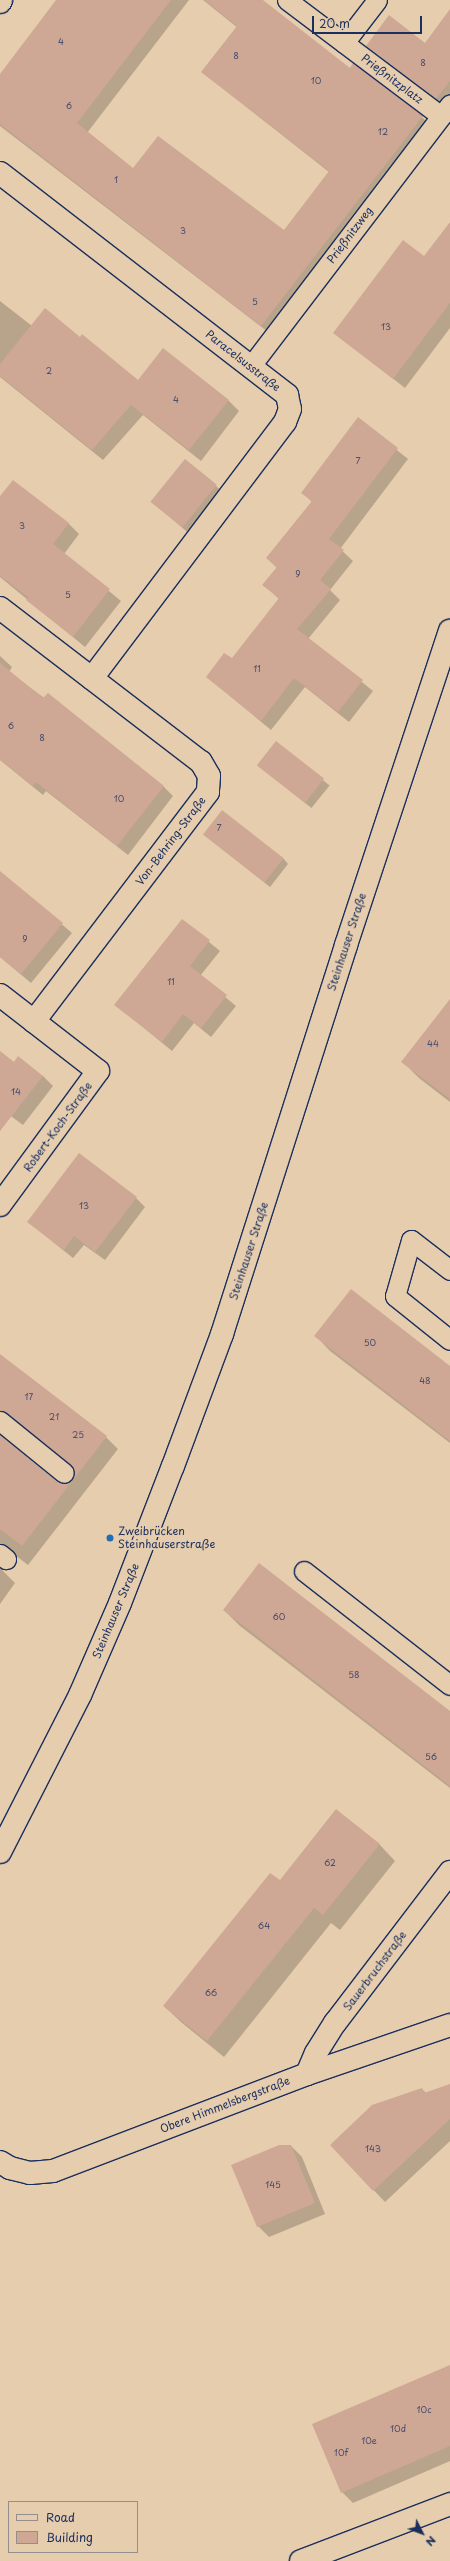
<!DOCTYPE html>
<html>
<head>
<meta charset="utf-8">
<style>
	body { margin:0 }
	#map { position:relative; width:450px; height:2561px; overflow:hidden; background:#e6cdae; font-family:"Playpen Sans",sans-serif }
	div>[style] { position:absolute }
	.shadow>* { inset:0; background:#0003; transform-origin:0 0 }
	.building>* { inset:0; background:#cea895; transform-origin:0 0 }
	.roads { filter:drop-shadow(1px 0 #1b2f5e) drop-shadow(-1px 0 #1b2f5e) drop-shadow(0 1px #1b2f5e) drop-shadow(0 -1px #1b2f5e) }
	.service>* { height:19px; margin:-9.5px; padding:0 9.5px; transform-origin:9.5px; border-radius:9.5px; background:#e6cdae }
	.minor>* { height:22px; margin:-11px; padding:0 11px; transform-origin:11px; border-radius:11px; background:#e6cdae }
	.secondary>* { height:22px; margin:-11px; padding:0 11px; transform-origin:11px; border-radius:11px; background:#e6cdae }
	.dots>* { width:11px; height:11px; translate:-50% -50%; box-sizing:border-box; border:2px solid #e6cdae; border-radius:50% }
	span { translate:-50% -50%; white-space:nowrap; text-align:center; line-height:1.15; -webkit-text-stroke:4px #e6cdae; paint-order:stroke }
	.number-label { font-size:9px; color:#484d6c }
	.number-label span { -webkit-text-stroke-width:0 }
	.street-label { font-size:11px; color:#1b2f5e }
	.poi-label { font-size:11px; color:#1b2f5e }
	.left { translate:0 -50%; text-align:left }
	.legend { position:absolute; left:8px; top:2501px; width:130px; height:52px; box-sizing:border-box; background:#e6cdae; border:1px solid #958e8e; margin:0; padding:5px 7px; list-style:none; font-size:12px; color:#1b2f5e }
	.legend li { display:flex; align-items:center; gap:8px; height:20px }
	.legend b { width:20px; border:1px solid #958e8e }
	.north { position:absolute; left:402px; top:2513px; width:40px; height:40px; -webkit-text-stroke:3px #e6cdae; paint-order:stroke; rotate:132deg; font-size:11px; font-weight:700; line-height:16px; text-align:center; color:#1b2f5e }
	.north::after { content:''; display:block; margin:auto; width:14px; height:18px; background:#1b2f5e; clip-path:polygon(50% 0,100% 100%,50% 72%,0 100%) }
	.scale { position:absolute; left:312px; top:16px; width:110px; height:18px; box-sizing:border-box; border:2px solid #1b2f5e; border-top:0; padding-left:5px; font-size:12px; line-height:14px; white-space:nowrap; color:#1b2f5e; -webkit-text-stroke:3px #e6cdae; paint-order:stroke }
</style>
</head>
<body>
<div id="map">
	<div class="shadow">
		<i style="clip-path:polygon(58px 0,189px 0,87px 133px,133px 169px,284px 231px,329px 172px,202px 72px,238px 28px,203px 0,262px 0,350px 69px,422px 117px,432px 127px,272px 335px,0 126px,0 78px)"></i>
		<i style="clip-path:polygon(450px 11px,450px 105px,447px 108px,367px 46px,425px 44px)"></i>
		<i style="clip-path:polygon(450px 223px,450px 328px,405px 388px,335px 333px,424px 258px)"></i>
		<i style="clip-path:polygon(0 301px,32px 326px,80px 338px,139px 381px,228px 400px,239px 411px,201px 461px,143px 415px,103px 460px,0 377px)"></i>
		<i style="clip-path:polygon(358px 419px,408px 459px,340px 549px,353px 561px,330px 590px,340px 600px,308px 639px,373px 691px,349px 722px,305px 687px,271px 730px,207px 677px,232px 660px,279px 599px,264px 585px,277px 568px,267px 558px,313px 503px,303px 493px)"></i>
		<i style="clip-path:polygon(216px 486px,226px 495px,192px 536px,151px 501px)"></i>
		<i style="clip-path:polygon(0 498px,68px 523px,79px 534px,64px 554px,121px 601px,85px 647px,0 577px)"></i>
		<i style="clip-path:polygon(0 656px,12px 667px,9px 672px,163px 786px,173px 796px,128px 855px,46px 791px,43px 795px,0 760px)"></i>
		<i style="left:276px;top:742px;width:69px;height:29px;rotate:39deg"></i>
		<i style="clip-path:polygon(204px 834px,283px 858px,288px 864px,270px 887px)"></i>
		<i style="clip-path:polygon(0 872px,72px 933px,31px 983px,0 957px)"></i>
		<i style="clip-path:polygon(182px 920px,220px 951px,200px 976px,236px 1006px,211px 1037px,194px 1023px,172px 1051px,116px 1005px)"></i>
		<i style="clip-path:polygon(450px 1026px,450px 1102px,419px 1078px,403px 1062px)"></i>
		<i style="clip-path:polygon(0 1052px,15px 1063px,43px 1076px,53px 1086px,23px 1125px,0 1108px)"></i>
		<i style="clip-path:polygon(136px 1198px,145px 1207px,105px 1260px,84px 1245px,73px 1258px,28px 1222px)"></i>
		<i style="clip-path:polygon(316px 1336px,450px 1368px,450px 1443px,330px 1351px)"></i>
		<i style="clip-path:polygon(evenodd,0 1355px,106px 1437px,118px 1449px,28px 1565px,15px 1555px,3px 1560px,2px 1570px,15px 1583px,0 1604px,0 1355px,9px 1423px,20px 1425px,75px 1471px,76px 1475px,69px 1484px,57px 1482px,2px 1438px,3px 1427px,9px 1423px)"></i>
		<i style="clip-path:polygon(224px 1610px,450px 1712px,450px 1788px,240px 1626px)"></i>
		<i style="clip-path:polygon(379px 1844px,395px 1861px,340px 1930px,331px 1923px,224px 2057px,181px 2022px,164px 2006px,280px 1882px)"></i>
		<i style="clip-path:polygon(450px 2085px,450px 2141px,385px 2202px,331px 2145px,422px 2089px,427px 2094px)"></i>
		<i style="clip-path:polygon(291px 2146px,302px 2157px,325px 2214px,269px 2237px,258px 2226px)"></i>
		<i style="clip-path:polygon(450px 2366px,450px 2461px,353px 2503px,342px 2492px)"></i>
	</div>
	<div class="building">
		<i style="clip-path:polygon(56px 0,171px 0,77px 123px,133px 168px,158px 136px,284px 230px,329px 171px,201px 72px,237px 26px,204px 0,263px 0,350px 68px,353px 63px,423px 116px,261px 326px,0 124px,0 74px)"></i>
		<i style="clip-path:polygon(450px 9px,450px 81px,436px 99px,366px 46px,389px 15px,425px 43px)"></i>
		<i style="clip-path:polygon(450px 222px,450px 303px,393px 379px,333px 333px,403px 240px,424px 256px)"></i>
		<i style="clip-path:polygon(45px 308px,80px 337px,82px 334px,138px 380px,163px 348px,229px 400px,189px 450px,131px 405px,92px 450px,0 376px,0 364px)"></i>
		<i style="clip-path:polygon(358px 417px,398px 448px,329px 539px,344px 550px,320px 580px,331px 589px,297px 629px,363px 680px,338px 712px,294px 678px,261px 721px,206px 677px,224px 653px,232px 658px,279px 598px,262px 585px,277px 567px,266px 558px,312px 501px,301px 493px)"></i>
		<i style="left:185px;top:459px;width:41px;height:55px;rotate:39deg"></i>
		<i style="clip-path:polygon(13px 480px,69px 523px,53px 544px,110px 589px,73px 637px,26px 600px,28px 597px,0 576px,0 496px)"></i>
		<i style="clip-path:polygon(0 663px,43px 698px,48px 693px,164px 786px,117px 846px,36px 782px,33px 786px,0 760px)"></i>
		<i style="left:276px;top:741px;width:61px;height:31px;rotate:38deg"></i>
		<i style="left:222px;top:810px;width:78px;height:31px;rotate:38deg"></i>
		<i style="clip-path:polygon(0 871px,63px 923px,21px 974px,0 957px)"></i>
		<i style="clip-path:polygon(182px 919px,210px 940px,190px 966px,227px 995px,201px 1028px,183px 1014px,162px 1042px,114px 1005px)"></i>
		<i style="clip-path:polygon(450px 999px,450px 1099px,401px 1062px)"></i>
		<i style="clip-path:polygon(0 1051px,14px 1062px,18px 1056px,43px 1076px,0 1131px)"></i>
		<i style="clip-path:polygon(79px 1153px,137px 1197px,95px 1252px,74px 1236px,64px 1250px,27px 1222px)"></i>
		<i style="clip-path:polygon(351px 1289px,450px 1366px,450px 1441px,314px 1336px)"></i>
		<i style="clip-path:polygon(0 1354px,107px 1436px,22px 1546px,0 1529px,0 1435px,57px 1482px,68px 1483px,72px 1480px,74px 1469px,7px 1412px,0 1410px)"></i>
		<i style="clip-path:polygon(259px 1563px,450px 1711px,450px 1786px,223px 1610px)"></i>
		<i style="clip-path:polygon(336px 1809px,380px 1844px,323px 1915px,314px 1908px,207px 2041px,163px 2006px,270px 1873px,280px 1880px)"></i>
		<i style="clip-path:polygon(450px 2084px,450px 2119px,373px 2191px,330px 2145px,372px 2105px,422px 2088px,424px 2093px)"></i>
		<i style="clip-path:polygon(279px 2145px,291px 2145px,315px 2203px,257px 2227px,231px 2165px)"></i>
		<i style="clip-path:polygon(450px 2365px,450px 2446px,341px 2493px,312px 2424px)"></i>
	</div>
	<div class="roads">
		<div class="service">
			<i style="left:287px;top:0;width:193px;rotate:37deg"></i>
			<i style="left:344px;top:43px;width:54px;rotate:-52.5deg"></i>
			<i style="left:250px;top:367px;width:330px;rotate:-52.7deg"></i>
			<i style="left:450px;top:1270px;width:49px;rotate:-142.4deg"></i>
			<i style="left:411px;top:1240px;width:58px;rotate:105.9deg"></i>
			<i style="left:395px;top:1296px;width:70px;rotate:38.7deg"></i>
			<i style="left:0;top:1421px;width:82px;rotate:39.1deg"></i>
			<i style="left:0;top:1554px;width:8px;rotate:40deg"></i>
			<i style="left:304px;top:1571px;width:185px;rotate:38deg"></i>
		</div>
		<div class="minor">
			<i style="left:0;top:2px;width:2px;rotate:-63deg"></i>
			<i style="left:0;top:173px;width:363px;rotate:37.7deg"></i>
			<i style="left:287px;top:395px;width:14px;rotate:78deg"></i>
			<i style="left:290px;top:409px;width:14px;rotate:111deg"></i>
			<i style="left:285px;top:422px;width:321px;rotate:127deg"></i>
			<i style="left:0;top:608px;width:253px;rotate:37.5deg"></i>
			<i style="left:201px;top:762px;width:16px;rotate:60deg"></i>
			<i style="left:209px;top:776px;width:16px;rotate:94deg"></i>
			<i style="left:208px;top:792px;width:288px;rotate:127.2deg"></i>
			<i style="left:0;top:995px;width:124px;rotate:37.8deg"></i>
			<i style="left:98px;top:1071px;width:166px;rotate:126.2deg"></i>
			<i style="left:307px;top:2074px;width:23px;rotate:-67deg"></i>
			<i style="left:316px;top:2053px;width:36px;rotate:-58deg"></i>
			<i style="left:335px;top:2023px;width:190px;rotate:-52.7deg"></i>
			<i style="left:0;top:2162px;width:12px;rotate:31deg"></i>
			<i style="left:10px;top:2168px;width:21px;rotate:14deg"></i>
			<i style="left:30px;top:2173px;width:23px;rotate:-5deg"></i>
			<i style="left:53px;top:2171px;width:272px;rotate:-20.9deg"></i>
			<i style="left:307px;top:2074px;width:151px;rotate:-18.9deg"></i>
			<i style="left:301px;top:2561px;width:160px;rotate:-20.9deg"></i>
		</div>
		<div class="secondary">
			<i style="left:0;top:1852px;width:176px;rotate:-63deg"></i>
			<i style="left:80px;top:1695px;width:100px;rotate:-66.5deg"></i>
			<i style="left:120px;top:1603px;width:147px;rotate:-68.9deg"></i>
			<i style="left:173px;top:1466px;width:141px;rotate:-69.6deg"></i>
			<i style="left:222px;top:1334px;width:408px;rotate:-72.3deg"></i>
			<i style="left:346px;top:945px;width:331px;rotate:-71.7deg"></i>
		</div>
	</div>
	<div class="dots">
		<i style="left:110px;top:1538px;background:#1f6fb2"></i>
	</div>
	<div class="number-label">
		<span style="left:61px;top:41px">4</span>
		<span style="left:236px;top:55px">8</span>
		<span style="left:423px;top:62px">8</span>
		<span style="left:316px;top:80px">10</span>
		<span style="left:69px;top:105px">6</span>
		<span style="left:383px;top:131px">12</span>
		<span style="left:116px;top:179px">1</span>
		<span style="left:183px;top:230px">3</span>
		<span style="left:255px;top:301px">5</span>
		<span style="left:386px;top:326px">13</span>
		<span style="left:49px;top:370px">2</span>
		<span style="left:176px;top:399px">4</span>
		<span style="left:358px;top:460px">7</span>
		<span style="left:22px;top:525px">3</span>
		<span style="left:298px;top:573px">9</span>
		<span style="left:68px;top:594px">5</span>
		<span style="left:257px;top:668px">11</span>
		<span style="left:11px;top:725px">6</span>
		<span style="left:42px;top:737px">8</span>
		<span style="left:119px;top:798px">10</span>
		<span style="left:219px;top:827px">7</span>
		<span style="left:25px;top:938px">9</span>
		<span style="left:171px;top:981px">11</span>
		<span style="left:433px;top:1043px">44</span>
		<span style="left:16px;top:1091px">14</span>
		<span style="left:84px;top:1205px">13</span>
		<span style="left:370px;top:1342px">50</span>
		<span style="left:425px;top:1380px">48</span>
		<span style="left:29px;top:1396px">17</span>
		<span style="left:54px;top:1416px">21</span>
		<span style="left:78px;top:1434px">25</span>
		<span style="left:279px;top:1616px">60</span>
		<span style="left:354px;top:1674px">58</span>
		<span style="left:431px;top:1756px">56</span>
		<span style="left:330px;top:1862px">62</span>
		<span style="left:264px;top:1925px">64</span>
		<span style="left:211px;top:1992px">66</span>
		<span style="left:373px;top:2148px">143</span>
		<span style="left:273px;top:2184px">145</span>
		<span style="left:424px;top:2409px">10c</span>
		<span style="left:398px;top:2428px">10d</span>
		<span style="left:369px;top:2440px">10e</span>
		<span style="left:341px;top:2452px">10f</span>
	</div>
	<div class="street-label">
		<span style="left:392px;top:79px;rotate:37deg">Prießnitzplatz</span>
		<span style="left:350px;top:235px;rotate:-53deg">Prießnitzweg</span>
		<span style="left:243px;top:361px;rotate:38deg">Paracelsusstraße</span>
		<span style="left:171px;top:841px;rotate:-53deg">Von-Behring-Straße</span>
		<span style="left:347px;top:942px;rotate:-72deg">Steinhauser Straße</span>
		<span style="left:58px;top:1127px;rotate:-54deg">Robert-Koch-Straße</span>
		<span style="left:249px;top:1251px;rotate:-72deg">Steinhauser Straße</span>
		<span style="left:116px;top:1611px;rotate:-67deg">Steinhauser Straße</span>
		<span style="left:375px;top:1971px;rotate:-53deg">Sauerbruchstraße</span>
		<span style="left:225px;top:2105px;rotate:-21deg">Obere Himmelsbergstraße</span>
	</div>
	<div class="poi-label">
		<span class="left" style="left:118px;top:1538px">Zweibrücken<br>Steinhauserstraße</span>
	</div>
	<ul class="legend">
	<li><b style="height:5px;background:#e6cdae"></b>Road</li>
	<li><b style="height:11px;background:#cea895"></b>Building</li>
	</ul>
	<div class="north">N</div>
	<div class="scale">20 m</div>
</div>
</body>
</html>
